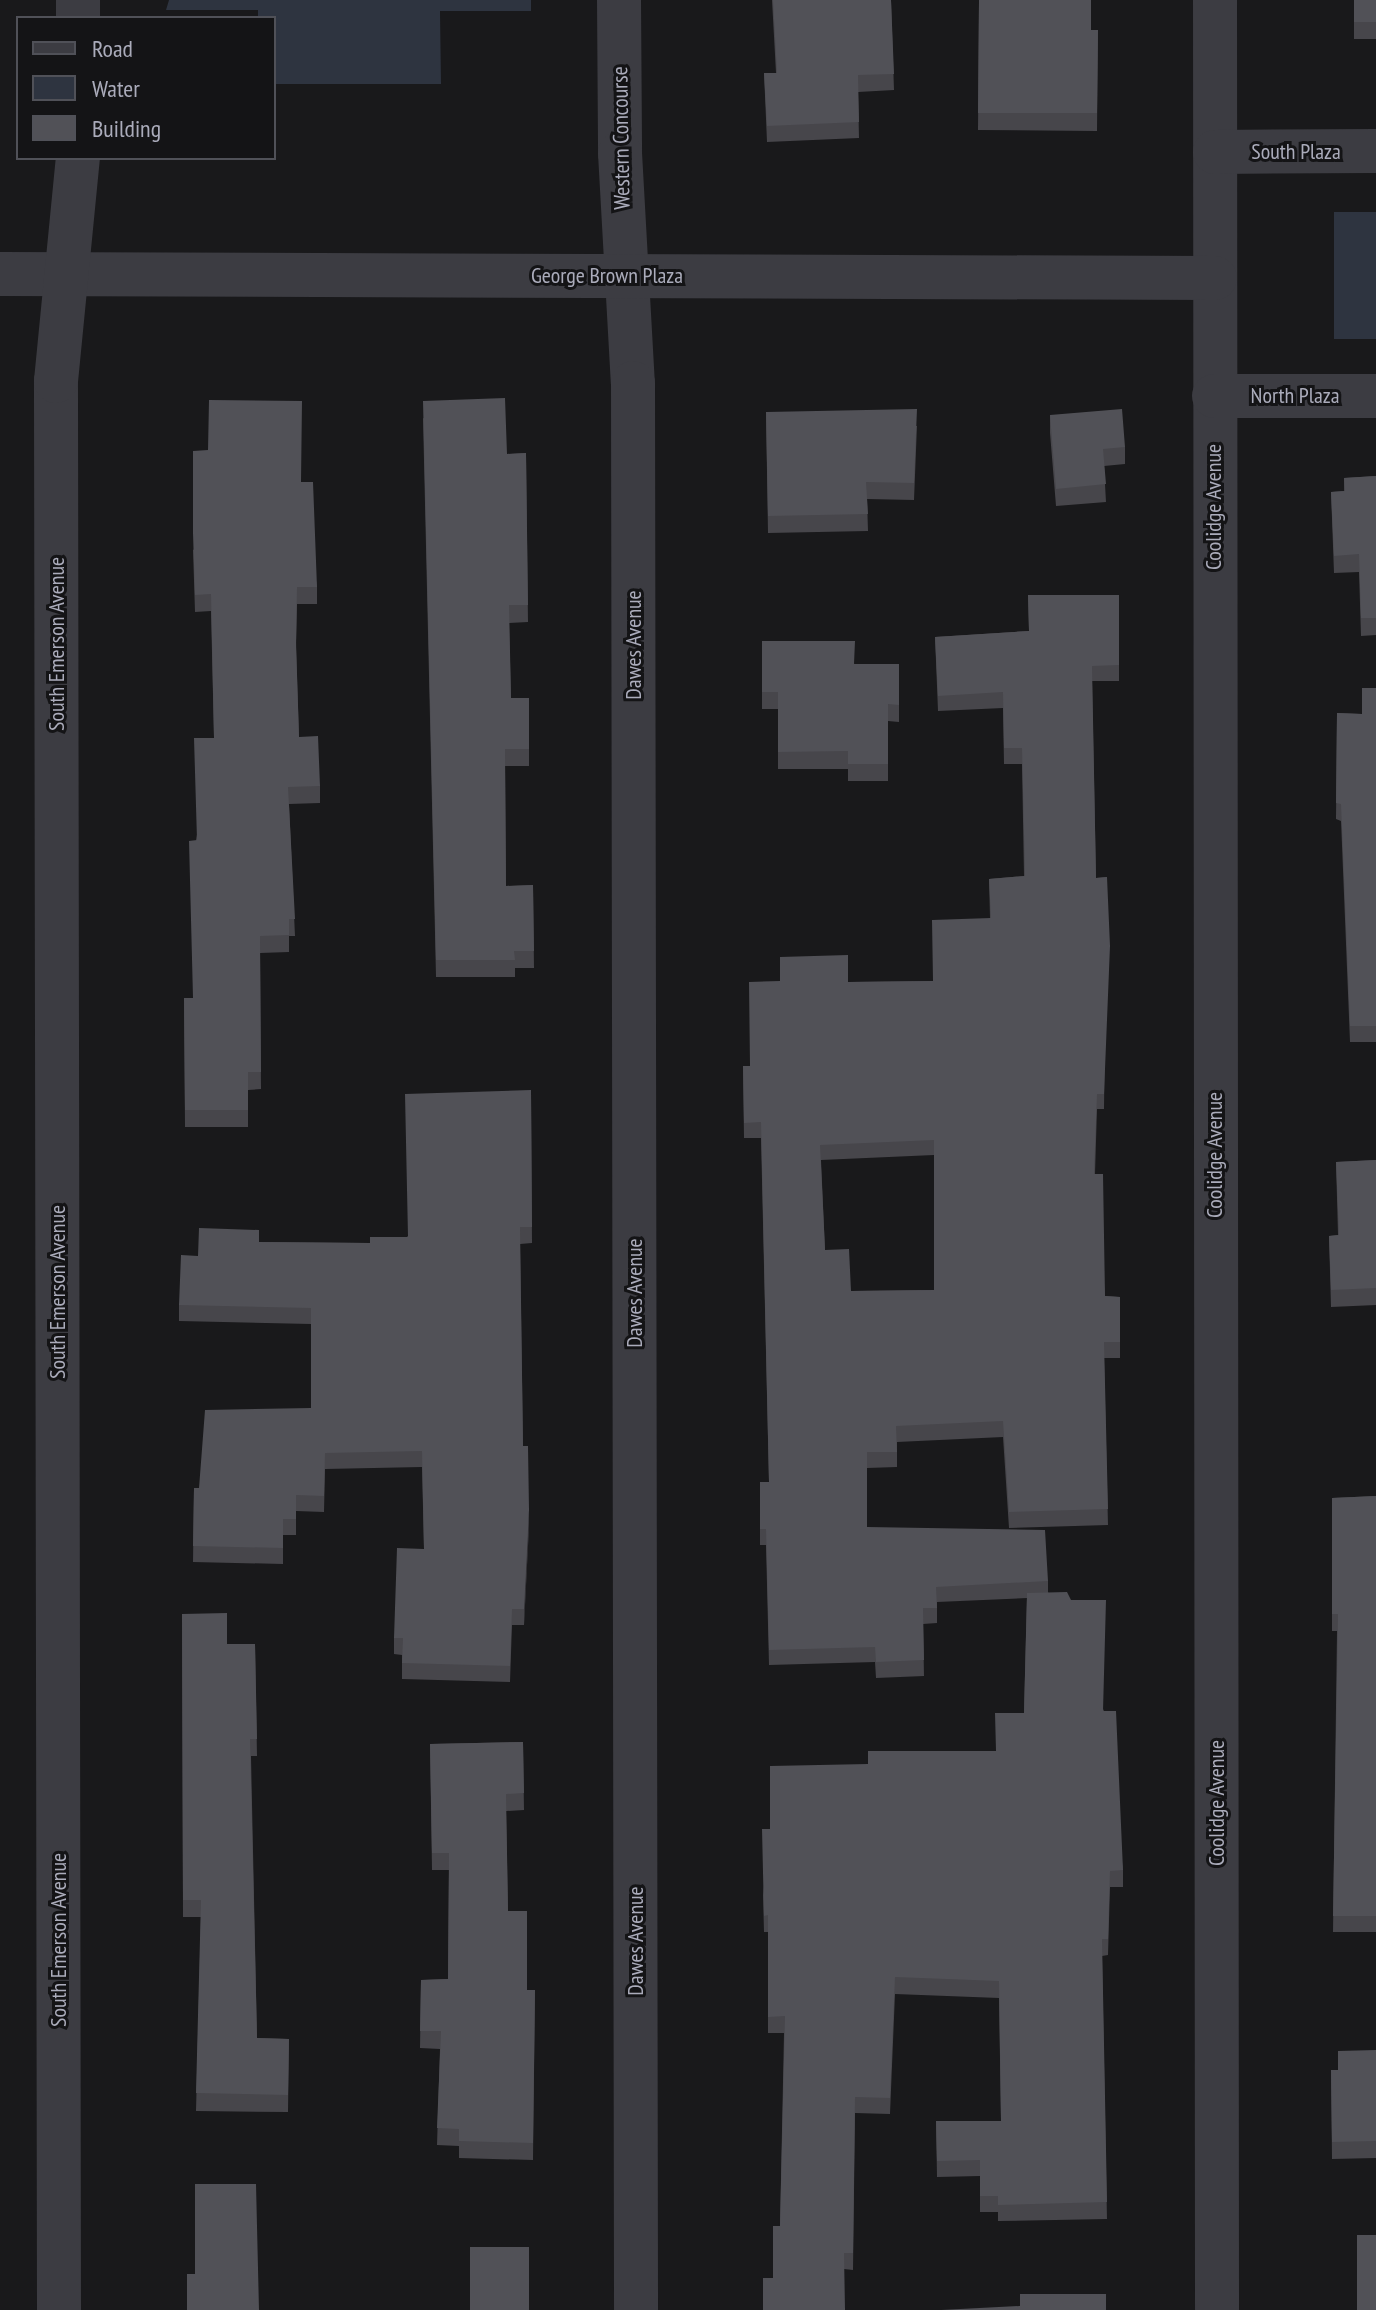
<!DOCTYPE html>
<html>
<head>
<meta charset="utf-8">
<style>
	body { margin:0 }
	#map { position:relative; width:1376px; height:2310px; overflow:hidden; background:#19191b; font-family:"PT Sans Narrow",sans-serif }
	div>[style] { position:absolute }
	.water>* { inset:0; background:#2e3440; transform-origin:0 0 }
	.street>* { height:44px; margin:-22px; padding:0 22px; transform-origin:22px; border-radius:22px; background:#3c3c42 }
	.wall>* { inset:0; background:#47464b; transform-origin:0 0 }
	.shaded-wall>* { inset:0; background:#302f33 }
	.building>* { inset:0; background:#515157; transform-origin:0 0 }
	span { translate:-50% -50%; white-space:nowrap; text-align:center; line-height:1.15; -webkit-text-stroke:6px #141416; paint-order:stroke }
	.street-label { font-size:22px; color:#abacbb }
	.legend { position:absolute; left:16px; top:16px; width:260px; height:144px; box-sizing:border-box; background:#141416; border:2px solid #505158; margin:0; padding:10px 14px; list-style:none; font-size:24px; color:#abacbb }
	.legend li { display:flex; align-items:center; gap:16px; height:40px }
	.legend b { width:40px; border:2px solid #505158 }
</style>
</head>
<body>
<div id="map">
	<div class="water">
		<i style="clip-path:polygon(169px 0,531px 0,531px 11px,440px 11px,441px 84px,274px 84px,274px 18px,258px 18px,258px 10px,166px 10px)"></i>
		<i style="left:1334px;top:212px;width:42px;height:127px"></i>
	</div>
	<div class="street">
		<i style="left:78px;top:0;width:18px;rotate:90deg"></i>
		<i style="left:619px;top:0;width:153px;rotate:89.6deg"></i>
		<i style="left:620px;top:153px;width:230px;rotate:86.8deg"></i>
		<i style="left:633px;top:383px;width:1927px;rotate:89.91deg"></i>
		<i style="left:1215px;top:0;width:2310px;rotate:89.95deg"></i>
		<i style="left:1215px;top:152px;width:161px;rotate:-0.4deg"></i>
		<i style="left:0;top:274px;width:1215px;rotate:0.19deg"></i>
		<i style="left:1214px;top:396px;width:162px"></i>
		<i style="left:59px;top:2310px;width:1929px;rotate:-90.09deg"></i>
		<i style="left:56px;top:381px;width:224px;rotate:-84.4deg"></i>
	</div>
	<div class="wall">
		<i style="clip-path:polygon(772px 0,891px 0,894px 90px,858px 92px,859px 138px,767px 142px,764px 73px,776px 73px)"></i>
		<i style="clip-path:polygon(979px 0,1091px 30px,1098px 30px,1097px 131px,978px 130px)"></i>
		<i style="left:1354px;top:0;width:22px;height:39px"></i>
		<i style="clip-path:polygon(766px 412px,917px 426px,914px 500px,867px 499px,868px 531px,768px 533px)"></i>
		<i style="clip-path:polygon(1050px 415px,1125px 447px,1125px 464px,1104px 466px,1106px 502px,1056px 506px,1050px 433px)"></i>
		<i style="clip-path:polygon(423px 418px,507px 454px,526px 453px,528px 622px,509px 623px,511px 698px,529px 698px,529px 766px,505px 766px,506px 886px,533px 885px,534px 968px,515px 968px,515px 977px,436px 977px)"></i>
		<i style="clip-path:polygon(1376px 476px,1376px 635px,1361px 636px,1359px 572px,1334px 573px,1331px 492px,1344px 491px,1344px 478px)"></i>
		<i style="clip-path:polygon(301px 482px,317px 587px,317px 604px,297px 604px,296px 648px,299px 737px,320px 786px,320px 803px,289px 804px,295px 936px,289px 936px,289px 952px,260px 953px,261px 1089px,248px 1090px,248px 1127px,185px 1127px,184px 998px,193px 998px,196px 840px,214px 738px,211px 611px,195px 612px,193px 550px)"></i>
		<i style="clip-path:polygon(evenodd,1028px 595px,1119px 595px,1119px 681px,1092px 681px,1096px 878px,1107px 877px,1104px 1109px,1097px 1109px,1095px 1174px,1105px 1296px,1120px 1297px,1120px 1358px,1104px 1358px,1108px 1525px,1009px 1528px,1003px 1437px,897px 1442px,897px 1467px,867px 1468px,867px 1527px,1048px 1581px,1048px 1592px,1104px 1711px,1123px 1870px,1123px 1887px,1110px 1887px,1108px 1955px,1102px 1956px,1107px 2219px,998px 2221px,998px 2212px,980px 2212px,980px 2176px,937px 2177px,936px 2121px,1001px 2121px,999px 1998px,895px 1994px,890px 2114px,855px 2113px,853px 2270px,844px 2269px,773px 2278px,780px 2226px,784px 2033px,768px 2033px,768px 1932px,764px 1932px,763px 1895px,770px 1829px,868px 1764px,996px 1751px,1024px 1713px,1027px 1598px,937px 1602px,937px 1623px,923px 1624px,924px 1676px,876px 1678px,875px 1662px,769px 1665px,766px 1545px,760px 1545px,760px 1482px,769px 1482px,761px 1138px,744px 1138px,743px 1066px,750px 1066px,848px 982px,933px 981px,990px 918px,989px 879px,1024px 876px,1022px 764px,1004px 764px,1003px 708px,938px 711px,935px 637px,1029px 631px,1028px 595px,934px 1155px,934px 1290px,851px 1291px,825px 1250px,821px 1160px,934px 1155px)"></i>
		<i style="clip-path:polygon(762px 641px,855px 664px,899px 664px,899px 722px,888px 721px,888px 781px,848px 781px,848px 769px,778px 769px,778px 709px,762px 709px)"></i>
		<i style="clip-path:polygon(1376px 688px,1376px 1042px,1350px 1042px,1341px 821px,1336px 819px,1337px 713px,1362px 714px)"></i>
		<i style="clip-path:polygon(531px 1090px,532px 1243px,520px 1244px,523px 1446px,529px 1526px,524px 1625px,512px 1625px,510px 1682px,402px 1679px,402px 1655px,394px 1654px,394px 1638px,424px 1549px,422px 1467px,325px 1469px,324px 1512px,296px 1511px,296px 1535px,283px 1535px,283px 1564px,193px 1562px,194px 1488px,199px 1488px,311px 1408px,311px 1324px,179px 1321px,179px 1305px,198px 1256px,259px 1242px,370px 1243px,407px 1237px)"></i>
		<i style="clip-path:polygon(1376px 1160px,1376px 1305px,1331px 1307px,1329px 1236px,1338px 1235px,1336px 1162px)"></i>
		<i style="clip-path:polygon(1376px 1496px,1376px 1932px,1333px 1932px,1337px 1631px,1332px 1631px,1332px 1498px)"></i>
		<i style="clip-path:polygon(182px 1614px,227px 1644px,255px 1644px,257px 1756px,251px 1756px,257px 2038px,289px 2039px,288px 2112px,196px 2111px,201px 1917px,183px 1917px)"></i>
		<i style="clip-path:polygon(523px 1742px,524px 1810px,506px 1811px,508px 1911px,527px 1990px,535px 1990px,533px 2160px,459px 2158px,459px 2146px,437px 2145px,440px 2049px,420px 2048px,421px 1980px,448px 1979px,449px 1870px,432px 1870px,430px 1744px)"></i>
		<i style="clip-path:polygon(1376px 2050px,1376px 2158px,1332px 2159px,1331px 2070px,1338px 2070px)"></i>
	</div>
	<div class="shaded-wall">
		<i style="clip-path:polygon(529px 1510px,529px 1526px,524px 1625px,524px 1609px)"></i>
	</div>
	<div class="building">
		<i style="clip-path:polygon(773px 0,891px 0,894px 74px,858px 75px,859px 122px,767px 126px,764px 73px,777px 73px)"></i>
		<i style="clip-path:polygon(979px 0,1091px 0,1091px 30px,1098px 30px,1097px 113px,978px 113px)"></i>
		<i style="left:1354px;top:0;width:22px;height:22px"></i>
		<i style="clip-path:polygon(505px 398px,507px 454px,526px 453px,528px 605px,509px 605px,511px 698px,529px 698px,529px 749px,505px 749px,506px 886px,533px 885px,534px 951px,514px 951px,515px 960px,436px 960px,423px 401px)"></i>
		<i style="clip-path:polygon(209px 400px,302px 401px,301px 482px,313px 482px,317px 587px,297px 587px,296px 642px,299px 737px,318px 736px,320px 786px,288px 787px,295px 919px,289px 919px,289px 935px,260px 936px,261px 1072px,248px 1072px,248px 1110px,185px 1110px,184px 998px,193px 998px,189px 841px,197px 840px,194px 738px,214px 738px,211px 594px,195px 595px,193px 533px,193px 451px,208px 450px)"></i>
		<i style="clip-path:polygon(917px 409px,914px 483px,866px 482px,868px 514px,768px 516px,766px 412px)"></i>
		<i style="clip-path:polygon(1122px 409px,1125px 447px,1103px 449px,1106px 484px,1056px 489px,1050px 415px)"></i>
		<i style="clip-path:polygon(1376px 476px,1376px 618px,1361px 618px,1359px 554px,1334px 556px,1331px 492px,1345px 491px,1344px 478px)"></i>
		<i style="clip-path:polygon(evenodd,1028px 595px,1119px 595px,1119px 665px,1092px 666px,1096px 878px,1107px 877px,1110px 946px,1104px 1094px,1097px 1094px,1094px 1174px,1103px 1174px,1105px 1296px,1120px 1297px,1120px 1342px,1104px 1342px,1108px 1509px,1009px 1512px,1003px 1421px,896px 1426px,897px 1452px,867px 1452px,867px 1527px,1045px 1530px,1048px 1581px,936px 1587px,937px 1608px,923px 1608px,924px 1660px,876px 1662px,875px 1647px,769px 1650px,766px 1529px,760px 1529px,760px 1482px,769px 1482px,761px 1122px,744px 1123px,743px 1066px,750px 1066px,749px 982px,780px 981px,780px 957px,848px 955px,848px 982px,933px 981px,932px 920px,991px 918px,989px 879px,1025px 876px,1022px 748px,1004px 748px,1003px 692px,938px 696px,935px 637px,1029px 631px,1028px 595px,934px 1140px,934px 1290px,851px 1291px,849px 1249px,825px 1250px,820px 1145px,934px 1140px)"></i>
		<i style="clip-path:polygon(762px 641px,855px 641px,854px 664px,899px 664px,899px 705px,888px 704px,888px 764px,848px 764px,848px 751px,778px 752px,778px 692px,762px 692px)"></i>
		<i style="clip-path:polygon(1362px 688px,1376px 688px,1376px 1026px,1350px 1026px,1341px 804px,1336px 803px,1337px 713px,1362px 714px)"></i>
		<i style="clip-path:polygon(531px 1090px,532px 1227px,520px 1227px,523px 1446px,528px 1446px,529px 1510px,524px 1609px,512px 1609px,510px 1666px,402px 1663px,403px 1638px,394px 1638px,397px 1548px,424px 1549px,422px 1451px,325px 1453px,324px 1496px,296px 1495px,296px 1519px,283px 1519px,283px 1548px,193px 1546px,194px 1488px,199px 1488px,205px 1410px,311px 1408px,311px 1308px,179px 1305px,181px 1255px,198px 1256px,199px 1228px,259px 1230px,259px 1242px,370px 1243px,370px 1237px,408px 1237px,405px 1094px)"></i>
		<i style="clip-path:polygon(1376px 1160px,1376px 1288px,1331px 1290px,1329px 1236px,1339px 1235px,1336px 1162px)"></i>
		<i style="clip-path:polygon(1376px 1496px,1376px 1916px,1333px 1916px,1338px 1614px,1332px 1614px,1332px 1498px)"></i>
		<i style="clip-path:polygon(1067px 1592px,1071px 1600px,1106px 1600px,1103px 1711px,1116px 1711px,1123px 1870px,1110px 1871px,1108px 1939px,1102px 1939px,1107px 2202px,998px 2205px,998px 2196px,980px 2196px,980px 2160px,937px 2161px,936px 2121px,1001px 2121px,999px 1981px,895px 1977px,890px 2098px,855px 2097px,853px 2253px,844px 2253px,845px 2310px,763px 2310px,763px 2278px,773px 2278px,773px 2226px,780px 2226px,785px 2016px,768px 2017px,768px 1915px,764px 1916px,762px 1829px,770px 1829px,770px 1766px,868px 1764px,868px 1751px,996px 1751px,995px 1713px,1024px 1713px,1027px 1593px)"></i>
		<i style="clip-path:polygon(227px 1613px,227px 1644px,255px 1644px,257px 1739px,250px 1739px,257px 2038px,289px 2039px,288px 2095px,196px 2093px,201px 1900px,183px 1900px,182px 1614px)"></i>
		<i style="clip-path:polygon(523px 1742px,524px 1793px,506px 1794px,508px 1911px,527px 1911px,527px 1990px,535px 1990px,533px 2143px,459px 2141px,459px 2129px,437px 2128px,441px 2031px,420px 2031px,421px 1980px,448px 1979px,449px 1853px,432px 1853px,430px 1744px)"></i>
		<i style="clip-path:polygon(1376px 2050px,1376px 2141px,1332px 2142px,1331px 2070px,1338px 2070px,1338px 2051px)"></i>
		<i style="clip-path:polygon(195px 2184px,256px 2184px,259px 2310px,187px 2310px,187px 2274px,195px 2274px)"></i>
		<i style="left:1357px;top:2235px;width:19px;height:75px"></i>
		<i style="left:470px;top:2247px;width:59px;height:63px"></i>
		<i style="clip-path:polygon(1020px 2294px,1106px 2294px,1106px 2310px,941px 2310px,1020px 2306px)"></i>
	</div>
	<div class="street-label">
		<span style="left:621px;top:138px;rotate:-91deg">Western Concourse</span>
		<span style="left:1296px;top:152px">South Plaza</span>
		<span style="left:607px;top:276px">George Brown Plaza</span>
		<span style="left:1295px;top:396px">North Plaza</span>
		<span style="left:1214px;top:507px;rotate:-90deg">Coolidge Avenue</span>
		<span style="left:57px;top:644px;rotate:-90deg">South Emerson Avenue</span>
		<span style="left:634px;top:645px;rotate:-90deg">Dawes Avenue</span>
		<span style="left:1215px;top:1155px;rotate:-90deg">Coolidge Avenue</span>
		<span style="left:58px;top:1292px;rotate:-90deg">South Emerson Avenue</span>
		<span style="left:635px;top:1293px;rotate:-90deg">Dawes Avenue</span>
		<span style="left:1217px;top:1803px;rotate:-90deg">Coolidge Avenue</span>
		<span style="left:59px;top:1940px;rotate:-90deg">South Emerson Avenue</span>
		<span style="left:636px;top:1941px;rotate:-90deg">Dawes Avenue</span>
	</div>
	<ul class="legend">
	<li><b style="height:10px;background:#3c3c42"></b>Road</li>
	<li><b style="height:22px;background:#2e3440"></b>Water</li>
	<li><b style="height:22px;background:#515157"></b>Building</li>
	</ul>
</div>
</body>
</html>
